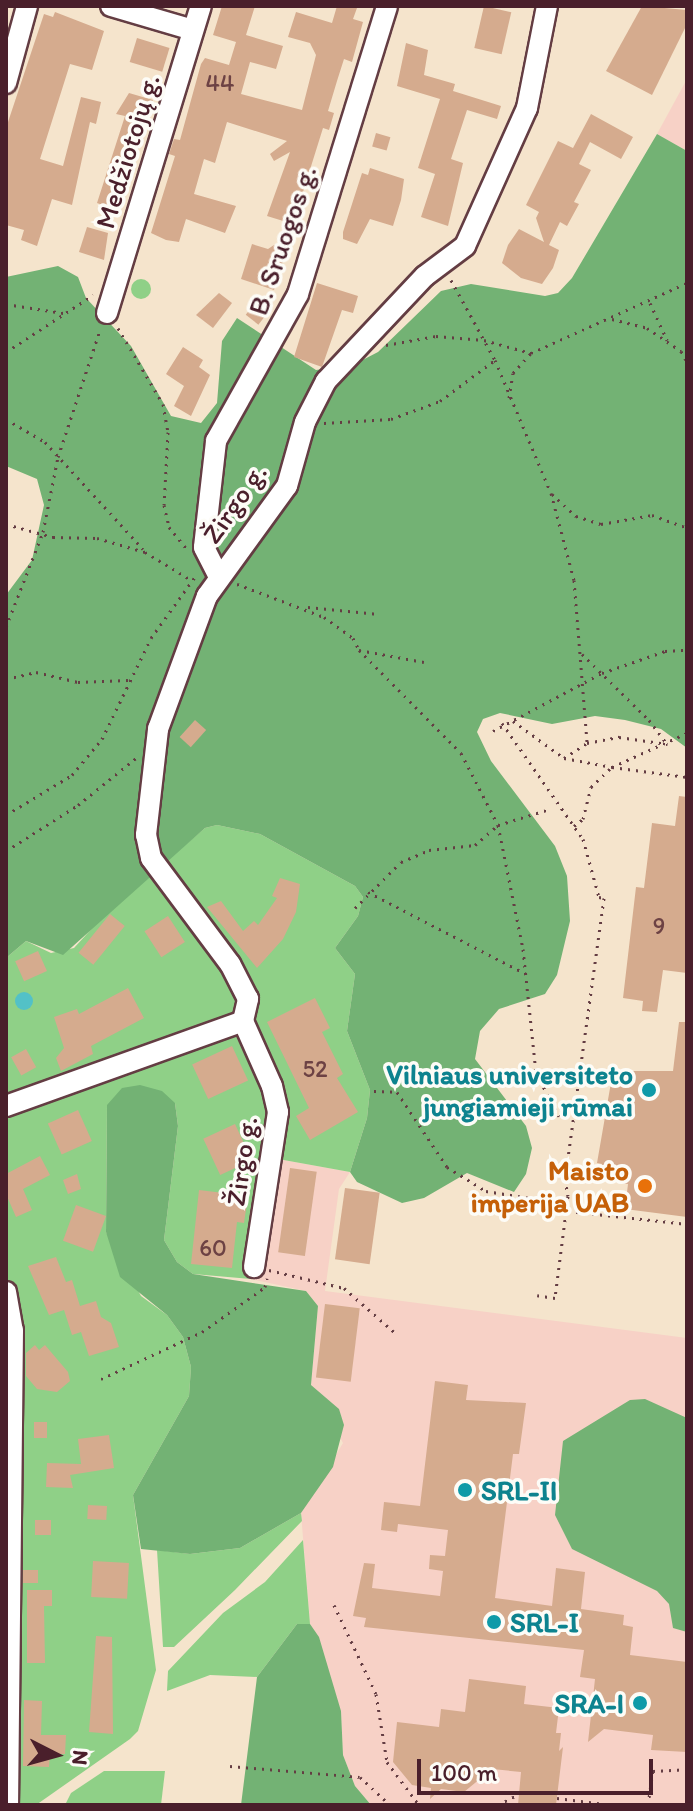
<!DOCTYPE html>
<html>
<head>
<meta charset="utf-8">
<style>
	body { margin:0 }
	#map { position:relative; width:693px; height:1811px; overflow:hidden; background:#f5e4cc; font-family:Itim,sans-serif }
	div>[style] { position:absolute }
	.built>* { inset:0; background:#f7d1c6 }
	.green>* { inset:0; background:#8fd087 }
	.round { border-radius:50% }
	.forest>* { inset:0; background:#73b274 }
	.water>* { inset:0; background:#53c1c7 }
	.building>* { inset:0; background:#d5ab8e; transform-origin:0 0 }
	.path>* { height:3px; margin-top:-1.5px; transform-origin:0; background:repeating-linear-gradient(90deg,#643d43 0 2px,transparent 0 8px) }
	.roads { filter:drop-shadow(2px 0 #643d43) drop-shadow(-2px 0 #643d43) drop-shadow(0 2px #643d43) drop-shadow(0 -2px #643d43) }
	.street>* { height:20px; margin:-10px; padding:0 10px; transform-origin:10px; border-radius:10px; background:#fff }
	.dots>* { width:22px; height:22px; translate:-50% -50%; box-sizing:border-box; border:4px solid #fdfcf7; border-radius:50% }
	span { translate:-50% -50%; white-space:nowrap; text-align:center; line-height:1.15; -webkit-text-stroke:7px #fdfcf7; paint-order:stroke }
	.number-label { font-size:24px; color:#6d4244 }
	.number-label span { -webkit-text-stroke-width:0 }
	.street-label { font-size:28px; color:#4a1f2b }
	.culture-label { font-size:28px; color:#0d838f; font-weight:700 }
	.right { translate:-100% -50%; text-align:right }
	.left { translate:0 -50%; text-align:left }
	.food-label { font-size:28px; color:#c56008; font-weight:700 }
	.frame { position:absolute; inset:0; border:8px solid #4a1f2b; pointer-events:none }
	.north { position:absolute; left:16px; top:1715px; width:80px; height:80px; -webkit-text-stroke:6px #fdfcf7; paint-order:stroke; rotate:96deg; font-size:22px; font-weight:700; line-height:32px; text-align:center; color:#4a1f2b }
	.north::after { content:''; display:block; margin:auto; width:28px; height:36px; background:#4a1f2b; clip-path:polygon(50% 0,100% 100%,50% 72%,0 100%) }
	.scale { position:absolute; left:417px; top:1759px; width:236px; height:36px; box-sizing:border-box; border:4px solid #4a1f2b; border-top:0; padding-left:10px; font-size:24px; line-height:28px; white-space:nowrap; color:#4a1f2b; -webkit-text-stroke:6px #fdfcf7; paint-order:stroke }
</style>
</head>
<body>
<div id="map">
	<div class="built">
		<i style="clip-path:polygon(687px 79px,687px 151px,657px 134px)"></i>
		<i style="clip-path:polygon(267px 1157px,350px 1172px,339px 1189px,325px 1291px,687px 1338px,687px 1805px,371px 1805px,355px 1786px,343px 1755px,341px 1711px,310px 1624px,301px 1513px,343px 1443px,311px 1386px,318px 1306px,306px 1291px,251px 1279px)"></i>
	</div>
	<div class="green">
		<i class="round" style="left:131px;top:279px;width:20px;height:20px"></i>
		<i style="clip-path:polygon(217px 825px,260px 834px,355px 886px,363px 897px,358px 916px,335px 948px,355px 974px,347px 1031px,370px 1090px,367px 1118px,350px 1172px,267px 1157px,251px 1279px,193px 1274px,177px 1262px,164px 1240px,178px 1126px,175px 1103px,107px 1105px,106px 1232px,141px 1296px,167px 1315px,183px 1337px,191px 1367px,189px 1396px,133px 1495px,156px 1670px,138px 1731px,130px 1739px,36px 1805px,6px 1805px,6px 958px,26px 941px,51px 953px,74px 948px,108px 911px,205px 828px)"></i>
		<i style="clip-path:polygon(301px 1513px,302px 1521px,235px 1590px,174px 1647px,163px 1647px,157px 1550px,190px 1554px,240px 1548px)"></i>
		<i style="clip-path:polygon(303px 1540px,310px 1624px,297px 1624px,257px 1677px,210px 1675px,167px 1691px,168px 1671px,223px 1613px,265px 1582px)"></i>
		<i style="clip-path:polygon(104px 1771px,165px 1771px,161px 1805px,65px 1805px,71px 1793px)"></i>
	</div>
	<div class="forest">
		<i style="clip-path:polygon(657px 134px,687px 151px,687px 748px,661px 729px,625px 720px,595px 716px,552px 724px,500px 713px,483px 719px,477px 732px,491px 761px,555px 846px,567px 876px,570px 921px,557px 975px,545px 994px,499px 1009px,480px 1031px,475px 1059px,526px 1126px,532px 1148px,526px 1174px,514px 1192px,467px 1173px,424px 1198px,402px 1203px,357px 1182px,350px 1172px,367px 1118px,370px 1090px,347px 1031px,355px 974px,335px 948px,358px 916px,363px 897px,355px 886px,260px 834px,217px 825px,205px 828px,63px 955px,26px 941px,6px 958px,6px 595px,32px 560px,44px 505px,37px 479px,6px 466px,6px 277px,58px 266px,78px 277px,86px 298px,131px 346px,171px 416px,201px 423px,217px 403px,222px 341px,237px 318px,316px 370px,353px 365px,378px 352px,441px 291px,471px 284px,545px 296px,558px 293px,572px 278px)"></i>
		<i style="clip-path:polygon(140px 1085px,162px 1091px,175px 1103px,178px 1126px,164px 1240px,177px 1262px,193px 1274px,306px 1291px,318px 1306px,311px 1385px,339px 1409px,344px 1425px,333px 1467px,301px 1513px,240px 1548px,190px 1554px,141px 1549px,133px 1495px,189px 1396px,191px 1367px,183px 1337px,167px 1315px,120px 1277px,106px 1232px,107px 1105px,122px 1088px)"></i>
		<i style="clip-path:polygon(645px 1399px,687px 1418px,687px 1632px,673px 1628px,669px 1604px,657px 1591px,572px 1549px,555px 1515px,563px 1441px,630px 1400px)"></i>
		<i style="clip-path:polygon(297px 1624px,310px 1624px,319px 1637px,341px 1711px,343px 1755px,355px 1786px,371px 1805px,241px 1805px,257px 1677px)"></i>
	</div>
	<div class="water">
		<i class="round" style="left:15px;top:992px;width:18px;height:18px"></i>
	</div>
	<div class="building">
		<i style="clip-path:polygon(222px 6px,255px 6px,246px 35px,283px 46px,276px 69px,250px 62px,241px 94px,302px 110px,316px 55px,310px 43px,288px 37px,296px 12px,332px 23px,337px 6px,349px 6px,357px 8px,353px 19px,363px 22px,352px 62px,344px 59px,337px 81px,328px 111px,334px 113px,329px 130px,323px 128px,293px 224px,267px 216px,290px 152px,274px 161px,270px 154px,287px 141px,227px 122px,215px 163px,204px 159px,194px 194px,236px 206px,225px 233px,186px 219px,179px 242px,166px 240px,151px 233px,175px 156px,169px 154px,174px 139px,180px 140px,201px 64px,205px 58px,229px 65px,236px 42px,213px 35px)"></i>
		<i style="left:484px;top:6px;width:28px;height:43px;rotate:13deg"></i>
		<i style="clip-path:polygon(642px 6px,687px 10px,687px 24px,652px 95px,606px 71px)"></i>
		<i style="clip-path:polygon(55px 12px,104px 31px,92px 70px,70px 64px,40px 159px,63px 166px,81px 97px,101px 102px,96px 124px,90px 122px,72px 205px,52px 199px,37px 246px,21px 240px,24px 230px,6px 225px,6px 128px,44px 14px,53px 17px)"></i>
		<i style="left:137px;top:38px;width:34px;height:25px;rotate:17deg"></i>
		<i style="clip-path:polygon(406px 43px,428px 50px,424px 75px,455px 84px,453px 91px,501px 106px,497px 119px,467px 110px,451px 159px,463px 163px,448px 226px,421px 217px,435px 174px,418px 168px,440px 99px,397px 86px)"></i>
		<i style="clip-path:polygon(129px 93px,153px 100px,120px 211px,97px 203px,125px 116px,116px 114px)"></i>
		<i style="clip-path:polygon(591px 114px,633px 137px,621px 159px,590px 142px,579px 164px,591px 170px,574px 202px,579px 204px,567px 226px,560px 222px,549px 245px,559px 250px,553px 268px,542px 284px,521px 278px,502px 263px,508px 245px,519px 229px,544px 242px,536px 218px,539px 212px,526px 205px,558px 141px,573px 148px)"></i>
		<i style="left:376px;top:133px;width:15px;height:14px;rotate:16deg"></i>
		<i style="clip-path:polygon(370px 168px,404px 179px,401px 200px,393px 226px,370px 219px,357px 244px,343px 239px,343px 232px,362px 173px,368px 175px)"></i>
		<i style="clip-path:polygon(87px 227px,108px 233px,104px 260px,79px 252px)"></i>
		<i style="clip-path:polygon(252px 244px,268px 249px,274px 245px,285px 255px,274px 290px,241px 279px)"></i>
		<i style="clip-path:polygon(317px 283px,358px 296px,353px 313px,342px 310px,322px 367px,294px 357px)"></i>
		<i style="clip-path:polygon(219px 293px,232px 303px,213px 328px,196px 315px)"></i>
		<i style="left:255px;top:303px;width:16px;height:15px;rotate:38deg"></i>
		<i style="clip-path:polygon(183px 347px,203px 360px,199px 367px,210px 375px,191px 416px,174px 406px,184px 386px,166px 374px)"></i>
		<i style="left:195px;top:720px;width:15px;height:23px;rotate:42deg"></i>
		<i style="clip-path:polygon(679px 796px,687px 797px,687px 973px,663px 970px,657px 1012px,642px 1011px,643px 1001px,623px 998px,636px 887px,644px 888px,652px 823px,675px 826px)"></i>
		<i style="clip-path:polygon(280px 878px,300px 884px,296px 912px,283px 939px,257px 968px,207px 907px,221px 901px,243px 931px,254px 921px,258px 925px,277px 898px,272px 896px)"></i>
		<i style="left:110px;top:914px;width:19px;height:50px;rotate:39deg"></i>
		<i style="left:168px;top:916px;width:31px;height:28px;rotate:57deg"></i>
		<i style="left:38px;top:951px;width:22px;height:25px;rotate:66deg"></i>
		<i style="clip-path:polygon(128px 988px,144px 1018px,91px 1046px,93px 1054px,61px 1071px,56px 1058px,64px 1048px,54px 1017px,77px 1009px,79px 1014px)"></i>
		<i style="clip-path:polygon(315px 998px,330px 1028px,322px 1032px,343px 1074px,337px 1078px,358px 1112px,310px 1140px,296px 1116px,309px 1108px,267px 1022px)"></i>
		<i style="clip-path:polygon(679px 1022px,687px 1022px,687px 1217px,625px 1209px,628px 1184px,600px 1180px,602px 1164px,597px 1163px,613px 1071px,673px 1071px)"></i>
		<i style="left:232px;top:1046px;width:38px;height:44px;rotate:65deg"></i>
		<i style="left:26px;top:1049px;width:21px;height:17px;rotate:61deg"></i>
		<i style="left:78px;top:1110px;width:34px;height:33px;rotate:66deg"></i>
		<i style="left:235px;top:1124px;width:40px;height:35px;rotate:65deg"></i>
		<i style="clip-path:polygon(40px 1156px,50px 1175px,23px 1189px,32px 1210px,16px 1217px,6px 1194px,6px 1174px)"></i>
		<i style="left:290px;top:1168px;width:27px;height:85px;rotate:8deg"></i>
		<i style="clip-path:polygon(77px 1174px,81px 1189px,68px 1194px,63px 1180px)"></i>
		<i style="left:345px;top:1188px;width:35px;height:72px;rotate:8deg"></i>
		<i style="clip-path:polygon(199px 1190px,248px 1196px,244px 1223px,237px 1222px,232px 1268px,191px 1264px)"></i>
		<i style="left:76px;top:1205px;width:32px;height:38px;rotate:20deg"></i>
		<i style="clip-path:polygon(56px 1257px,66px 1282px,72px 1280px,80px 1306px,96px 1301px,101px 1317px,111px 1323px,119px 1347px,89px 1356px,81px 1332px,72px 1335px,64px 1310px,49px 1315px,28px 1266px)"></i>
		<i style="left:325px;top:1304px;width:35px;height:74px;rotate:7deg"></i>
		<i style="clip-path:polygon(35px 1345px,39px 1350px,45px 1345px,68px 1372px,70px 1381px,57px 1392px,37px 1389px,26px 1376px,26px 1353px)"></i>
		<i style="clip-path:polygon(435px 1381px,468px 1385px,466px 1400px,526px 1403px,519px 1454px,513px 1454px,495px 1598px,552px 1606px,556px 1568px,585px 1572px,581px 1609px,624px 1615px,623px 1625px,633px 1627px,630px 1655px,687px 1662px,687px 1752px,651px 1750px,653px 1735px,604px 1729px,588px 1742px,595px 1679px,580px 1677px,584px 1650px,364px 1627px,366px 1618px,353px 1616px,364px 1563px,375px 1564px,372px 1588px,440px 1596px,443px 1571px,429px 1569px,430px 1555px,445px 1556px,448px 1530px,398px 1524px,397px 1532px,381px 1530px,384px 1502px,420px 1506px)"></i>
		<i style="left:34px;top:1422px;width:13px;height:16px"></i>
		<i style="clip-path:polygon(109px 1435px,114px 1468px,70px 1475px,73px 1488px,46px 1487px,47px 1463px,81px 1464px,78px 1439px)"></i>
		<i style="left:88px;top:1505px;width:19px;height:14px;rotate:3deg"></i>
		<i style="left:35px;top:1520px;width:16px;height:15px"></i>
		<i style="left:93px;top:1561px;width:36px;height:36px;rotate:3deg"></i>
		<i style="left:23px;top:1570px;width:15px;height:13px"></i>
		<i style="clip-path:polygon(27px 1590px,52px 1590px,52px 1606px,44px 1606px,45px 1663px,27px 1663px)"></i>
		<i style="clip-path:polygon(96px 1636px,112px 1637px,113px 1734px,89px 1732px)"></i>
		<i style="clip-path:polygon(469px 1679px,526px 1686px,524px 1704px,559px 1708px,556px 1733px,561px 1733px,559px 1751px,563px 1747px,556px 1805px,518px 1805px,521px 1772px,492px 1769px,464px 1792px,441px 1789px,430px 1799px,431px 1788px,412px 1785px,393px 1762px,397px 1722px,439px 1727px,441px 1709px,465px 1712px)"></i>
		<i style="clip-path:polygon(24px 1700px,42px 1701px,41px 1735px,66px 1735px,65px 1754px,50px 1754px,49px 1767px,23px 1766px)"></i>
	</div>
	<div class="path">
		<i style="left:451px;top:280px;width:91px;rotate:61.2deg"></i>
		<i style="left:495px;top:360px;width:144px;rotate:67.2deg"></i>
		<i style="left:551px;top:493px;width:90px;rotate:75.2deg"></i>
		<i style="left:574px;top:580px;width:164px;rotate:85.4deg"></i>
		<i style="left:650px;top:303px;width:41px;rotate:65.3deg"></i>
		<i style="left:6px;top:304px;width:58px;rotate:9deg"></i>
		<i style="left:612px;top:319px;width:36px;rotate:14deg"></i>
		<i style="left:647px;top:328px;width:41px;rotate:34.1deg"></i>
		<i style="left:681px;top:351px;width:13px;rotate:61deg"></i>
		<i style="left:118px;top:328px;width:88px;rotate:59.4deg"></i>
		<i style="left:163px;top:404px;width:28px;rotate:80deg"></i>
		<i style="left:168px;top:432px;width:73px;rotate:93.1deg"></i>
		<i style="left:164px;top:505px;width:23px;rotate:77deg"></i>
		<i style="left:169px;top:527px;width:27px;rotate:51deg"></i>
		<i style="left:386px;top:345px;width:51px;rotate:-10.2deg"></i>
		<i style="left:436px;top:336px;width:48px;rotate:4.8deg"></i>
		<i style="left:484px;top:340px;width:49px;rotate:15.5deg"></i>
		<i style="left:6px;top:352px;width:104px;rotate:-33.2deg"></i>
		<i style="left:509px;top:398px;width:25px;rotate:-81deg"></i>
		<i style="left:513px;top:373px;width:27px;rotate:-48deg"></i>
		<i style="left:531px;top:353px;width:171px;rotate:-24.2deg"></i>
		<i style="left:6px;top:419px;width:45px;rotate:30.5deg"></i>
		<i style="left:45px;top:442px;width:145px;rotate:47.5deg"></i>
		<i style="left:324px;top:423px;width:67px;rotate:-3.4deg"></i>
		<i style="left:391px;top:419px;width:52px;rotate:-20.2deg"></i>
		<i style="left:440px;top:401px;width:69px;rotate:-36.7deg"></i>
		<i style="left:552px;top:494px;width:33px;rotate:43deg"></i>
		<i style="left:576px;top:516px;width:26px;rotate:18deg"></i>
		<i style="left:601px;top:524px;width:52px;rotate:-10deg"></i>
		<i style="left:652px;top:515px;width:37px;rotate:20deg"></i>
		<i style="left:6px;top:524px;width:49px;rotate:15.5deg"></i>
		<i style="left:53px;top:537px;width:44px;rotate:1.3deg"></i>
		<i style="left:97px;top:538px;width:50px;rotate:16.3deg"></i>
		<i style="left:145px;top:552px;width:54px;rotate:31.3deg"></i>
		<i style="left:237px;top:584px;width:93px;rotate:20.8deg"></i>
		<i style="left:324px;top:617px;width:36px;rotate:36deg"></i>
		<i style="left:353px;top:638px;width:13px;rotate:63deg"></i>
		<i style="left:359px;top:650px;width:66px;rotate:10.5deg"></i>
		<i style="left:308px;top:607px;width:71px;rotate:5.6deg"></i>
		<i style="left:6px;top:627px;width:102px;rotate:-68.7deg"></i>
		<i style="left:43px;top:532px;width:76px;rotate:-78.7deg"></i>
		<i style="left:58px;top:457px;width:134px;rotate:-71.7deg"></i>
		<i style="left:359px;top:650px;width:145px;rotate:45.3deg"></i>
		<i style="left:461px;top:753px;width:81px;rotate:62.8deg"></i>
		<i style="left:498px;top:825px;width:126px;rotate:78.6deg"></i>
		<i style="left:523px;top:949px;width:125px;rotate:84deg"></i>
		<i style="left:536px;top:1073px;width:49px;rotate:61.9deg"></i>
		<i style="left:582px;top:654px;width:94px;rotate:44.6deg"></i>
		<i style="left:649px;top:720px;width:30px;rotate:53deg"></i>
		<i style="left:6px;top:679px;width:31px;rotate:-13deg"></i>
		<i style="left:36px;top:672px;width:43px;rotate:13.4deg"></i>
		<i style="left:78px;top:682px;width:50px;rotate:-2.3deg"></i>
		<i style="left:513px;top:721px;width:63px;rotate:36deg"></i>
		<i style="left:564px;top:758px;width:49px;rotate:10.6deg"></i>
		<i style="left:612px;top:767px;width:82px;rotate:-24.4deg"></i>
		<i style="left:502px;top:723px;width:141px;rotate:55.1deg"></i>
		<i style="left:583px;top:839px;width:60px;rotate:74.6deg"></i>
		<i style="left:599px;top:897px;width:5px;rotate:11deg"></i>
		<i style="left:604px;top:898px;width:284px;rotate:97.9deg"></i>
		<i style="left:565px;top:1179px;width:17px;rotate:80deg"></i>
		<i style="left:568px;top:1196px;width:103px;rotate:97.3deg"></i>
		<i style="left:555px;top:1298px;width:18px;rotate:-171deg"></i>
		<i style="left:493px;top:731px;width:123px;rotate:-28deg"></i>
		<i style="left:602px;top:673px;width:67px;rotate:-19.2deg"></i>
		<i style="left:665px;top:651px;width:22px;rotate:-3deg"></i>
		<i style="left:564px;top:758px;width:27px;rotate:-33deg"></i>
		<i style="left:587px;top:743px;width:33px;rotate:-11deg"></i>
		<i style="left:619px;top:737px;width:49px;rotate:8.3deg"></i>
		<i style="left:6px;top:815px;width:77px;rotate:-31.2deg"></i>
		<i style="left:72px;top:775px;width:47px;rotate:-50.2deg"></i>
		<i style="left:102px;top:739px;width:112px;rotate:-64.1deg"></i>
		<i style="left:151px;top:638px;width:79px;rotate:-54.3deg"></i>
		<i style="left:574px;top:826px;width:11px;rotate:-38deg"></i>
		<i style="left:583px;top:819px;width:33px;rotate:-76deg"></i>
		<i style="left:591px;top:787px;width:29px;rotate:-44deg"></i>
		<i style="left:612px;top:767px;width:76px;rotate:7.6deg"></i>
		<i style="left:6px;top:851px;width:85px;rotate:-32.6deg"></i>
		<i style="left:78px;top:805px;width:75px;rotate:-39deg"></i>
		<i style="left:368px;top:892px;width:178px;rotate:27.4deg"></i>
		<i style="left:355px;top:908px;width:65px;rotate:-45deg"></i>
		<i style="left:401px;top:862px;width:30px;rotate:-23deg"></i>
		<i style="left:429px;top:850px;width:46px;rotate:-6.2deg"></i>
		<i style="left:475px;top:845px;width:30px;rotate:-41deg"></i>
		<i style="left:498px;top:825px;width:54px;rotate:-17.1deg"></i>
		<i style="left:374px;top:1091px;width:23px;rotate:2deg"></i>
		<i style="left:397px;top:1092px;width:90px;rotate:56.3deg"></i>
		<i style="left:447px;top:1167px;width:46px;rotate:31.6deg"></i>
		<i style="left:486px;top:1191px;width:63px;rotate:9.2deg"></i>
		<i style="left:568px;top:1211px;width:120px;rotate:6.2deg"></i>
		<i style="left:269px;top:1270px;width:77px;rotate:13.5deg"></i>
		<i style="left:344px;top:1288px;width:67px;rotate:41.3deg"></i>
		<i style="left:101px;top:1379px;width:111px;rotate:-25deg"></i>
		<i style="left:202px;top:1332px;width:77px;rotate:-35.5deg"></i>
		<i style="left:265px;top:1287px;width:9px;rotate:-77deg"></i>
		<i style="left:334px;top:1605px;width:98px;rotate:64.7deg"></i>
		<i style="left:376px;top:1694px;width:69px;rotate:80.8deg"></i>
		<i style="left:387px;top:1762px;width:54px;rotate:53.3deg"></i>
		<i style="left:230px;top:1766px;width:130px;rotate:4.8deg"></i>
		<i style="left:360px;top:1777px;width:41px;rotate:43deg"></i>
		<i style="left:557px;top:1798px;width:56px;rotate:7.1deg"></i>
		<i style="left:498px;top:1805px;width:24px;rotate:-28deg"></i>
		<i style="left:648px;top:1805px;width:34px;rotate:-82deg"></i>
		<i style="left:653px;top:1771px;width:34px;rotate:-3deg"></i>
	</div>
	<div class="roads">
		<div class="street">
			<i style="left:111px;top:6px;width:85px;rotate:16.3deg"></i>
			<i style="left:6px;top:83px;width:80px;rotate:-74.7deg"></i>
			<i style="left:107px;top:313px;width:321px;rotate:-73deg"></i>
			<i style="left:218px;top:575px;width:31px;rotate:-117deg"></i>
			<i style="left:204px;top:547px;width:107px;rotate:-83.5deg"></i>
			<i style="left:216px;top:441px;width:168px;rotate:-60.8deg"></i>
			<i style="left:298px;top:294px;width:301px;rotate:-72.8deg"></i>
			<i style="left:243px;top:1021px;width:71px;rotate:66deg"></i>
			<i style="left:272px;top:1086px;width:27px;rotate:77deg"></i>
			<i style="left:278px;top:1112px;width:157px;rotate:98.8deg"></i>
			<i style="left:6px;top:1106px;width:252px;rotate:-19.7deg"></i>
			<i style="left:243px;top:1021px;width:23px;rotate:-77deg"></i>
			<i style="left:248px;top:999px;width:39px;rotate:-117deg"></i>
			<i style="left:230px;top:964px;width:132px;rotate:-126.7deg"></i>
			<i style="left:151px;top:858px;width:24px;rotate:-102deg"></i>
			<i style="left:146px;top:835px;width:107px;rotate:-83.5deg"></i>
			<i style="left:158px;top:729px;width:142px;rotate:-69.8deg"></i>
			<i style="left:207px;top:596px;width:136px;rotate:-54deg"></i>
			<i style="left:287px;top:486px;width:66px;rotate:-74.3deg"></i>
			<i style="left:305px;top:422px;width:46px;rotate:-62.9deg"></i>
			<i style="left:326px;top:381px;width:144px;rotate:-46.7deg"></i>
			<i style="left:425px;top:276px;width:50px;rotate:-36.9deg"></i>
			<i style="left:465px;top:246px;width:151px;rotate:-65.8deg"></i>
			<i style="left:527px;top:108px;width:104px;rotate:-78.9deg"></i>
			<i style="left:6px;top:1292px;width:39px;rotate:80deg"></i>
			<i style="left:13px;top:1330px;width:475px;rotate:90.6deg"></i>
		</div>
	</div>
	<div class="dots">
		<i style="left:649px;top:1090px;background:#0f9aa8"></i>
		<i style="left:645px;top:1186px;background:#e8710a"></i>
		<i style="left:465px;top:1490px;background:#0f9aa8"></i>
		<i style="left:494px;top:1622px;background:#0f9aa8"></i>
		<i style="left:640px;top:1703px;background:#0f9aa8"></i>
	</div>
	<div class="number-label">
		<span style="left:220px;top:83px">44</span>
		<span style="left:659px;top:926px">9</span>
		<span style="left:315px;top:1069px">52</span>
		<span style="left:213px;top:1248px">60</span>
	</div>
	<div class="street-label">
		<span style="left:127px;top:151px;rotate:-73deg">Medžiotojų g.</span>
		<span style="left:282px;top:240px;rotate:-71deg">B. Sruogos g.</span>
		<span style="left:234px;top:503px;rotate:-55deg">Žirgo g.</span>
		<span style="left:241px;top:1161px;rotate:-82deg">Žirgo g.</span>
	</div>
	<div class="culture-label">
		<span class="right" style="left:633px;top:1090px">Vilniaus universiteto<br>jungiamieji rūmai</span>
		<span class="left" style="left:481px;top:1490px">SRL-II</span>
		<span class="left" style="left:510px;top:1622px">SRL-I</span>
		<span class="right" style="left:624px;top:1703px">SRA-I</span>
	</div>
	<div class="food-label">
		<span class="right" style="left:629px;top:1186px">Maisto<br>imperija UAB</span>
	</div>
	<div class="frame"></div>
	<div class="north">N</div>
	<div class="scale">100 m</div>
</div>
</body>
</html>
